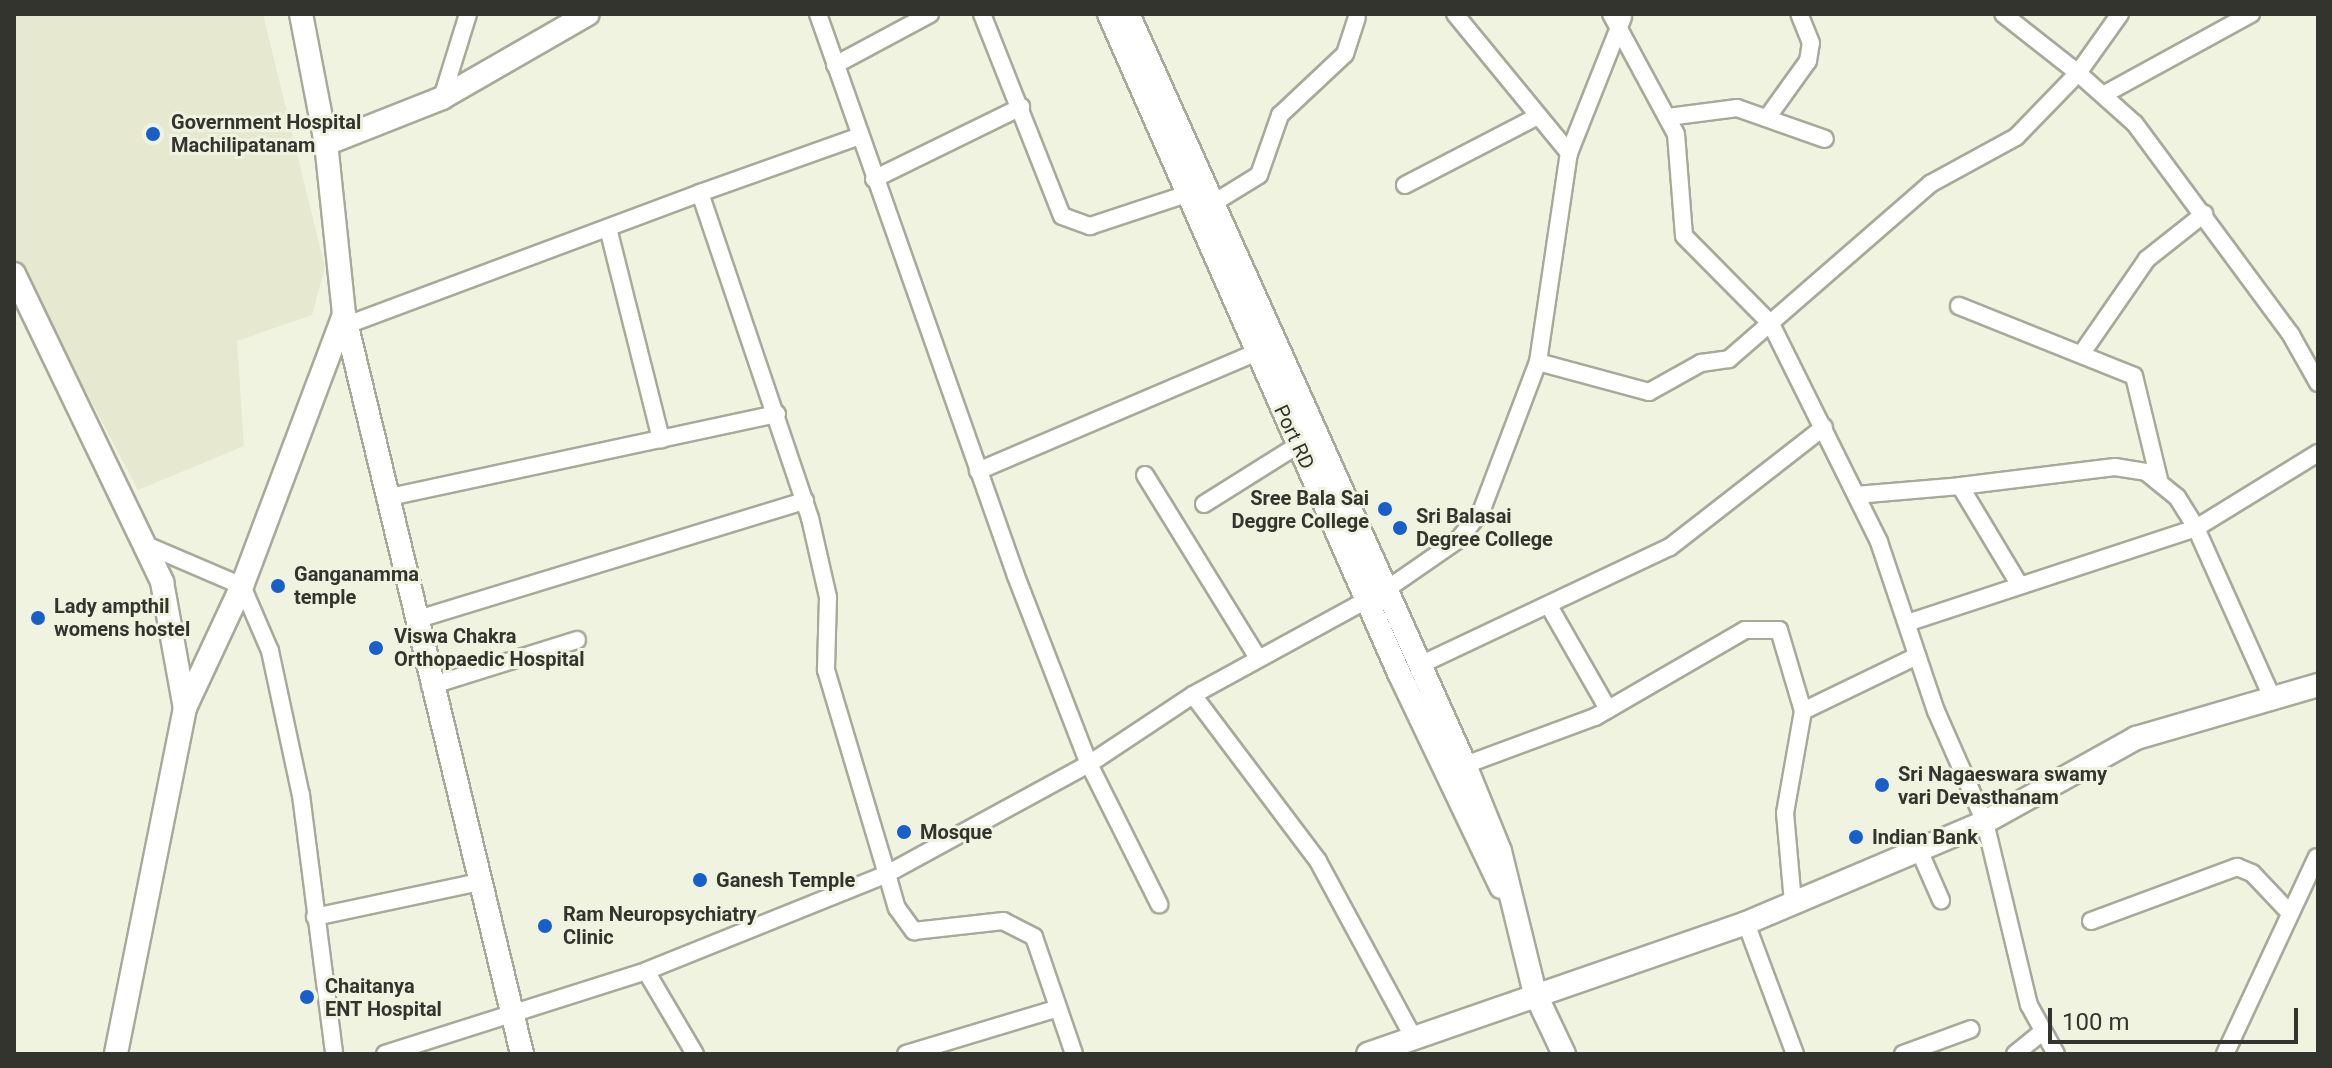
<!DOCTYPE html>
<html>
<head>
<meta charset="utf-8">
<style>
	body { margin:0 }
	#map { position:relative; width:2332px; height:1068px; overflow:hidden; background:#f1f3e1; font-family:Roboto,sans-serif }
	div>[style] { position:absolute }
	.built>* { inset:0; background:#e6e8cf }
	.roads { filter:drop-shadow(2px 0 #a8a999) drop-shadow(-2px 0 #a8a999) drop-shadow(0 2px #a8a999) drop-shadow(0 -2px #a8a999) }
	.street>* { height:16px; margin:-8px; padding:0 8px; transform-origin:8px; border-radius:8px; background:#fff }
	.secondary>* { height:22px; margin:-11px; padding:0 11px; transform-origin:11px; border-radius:11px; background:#fff }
	.dots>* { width:22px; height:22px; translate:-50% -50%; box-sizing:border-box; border:4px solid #f1f3e1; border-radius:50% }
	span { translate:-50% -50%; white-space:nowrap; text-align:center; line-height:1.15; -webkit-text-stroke:6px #f1f3e1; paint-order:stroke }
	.poi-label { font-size:20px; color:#34342e; font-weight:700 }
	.left { translate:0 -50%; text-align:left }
	.right { translate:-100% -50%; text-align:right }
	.street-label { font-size:20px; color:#34342e }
	.frame { position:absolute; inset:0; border:16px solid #34342e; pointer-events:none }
	.scale { position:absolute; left:2048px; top:1008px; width:250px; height:36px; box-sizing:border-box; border:4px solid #34342e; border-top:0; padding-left:10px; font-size:24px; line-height:28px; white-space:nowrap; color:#34342e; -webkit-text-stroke:6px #f1f3e1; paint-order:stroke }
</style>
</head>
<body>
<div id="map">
	<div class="built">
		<i style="clip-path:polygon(14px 14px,263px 14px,325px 268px,312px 315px,237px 341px,244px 446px,138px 490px,14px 255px)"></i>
	</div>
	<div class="roads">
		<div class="street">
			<i style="left:818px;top:14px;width:596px;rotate:70.59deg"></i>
			<i style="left:1016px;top:576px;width:202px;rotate:68.8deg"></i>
			<i style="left:1089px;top:764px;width:157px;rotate:63.4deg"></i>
			<i style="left:982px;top:14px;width:217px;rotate:68.4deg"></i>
			<i style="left:1062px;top:216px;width:30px;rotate:20deg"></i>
			<i style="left:1090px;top:226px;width:102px;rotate:-18.3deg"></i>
			<i style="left:1455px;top:14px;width:180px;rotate:50.6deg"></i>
			<i style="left:1611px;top:14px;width:136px;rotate:61.6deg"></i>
			<i style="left:1676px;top:134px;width:102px;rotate:85.5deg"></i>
			<i style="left:1684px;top:236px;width:124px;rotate:45.3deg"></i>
			<i style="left:1771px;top:324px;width:243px;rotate:63.6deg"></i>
			<i style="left:1879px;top:542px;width:178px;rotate:71.4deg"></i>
			<i style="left:1936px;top:711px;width:121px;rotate:66.2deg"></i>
			<i style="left:1985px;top:822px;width:188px;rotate:76.5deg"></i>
			<i style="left:2029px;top:1005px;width:56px;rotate:61.1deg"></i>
			<i style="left:2120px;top:14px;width:72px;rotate:125.4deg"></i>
			<i style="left:2078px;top:73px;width:76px;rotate:41.8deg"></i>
			<i style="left:2135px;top:124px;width:262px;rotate:53.5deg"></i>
			<i style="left:2291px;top:335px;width:55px;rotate:60.6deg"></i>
			<i style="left:835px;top:65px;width:108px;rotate:-28.2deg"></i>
			<i style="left:2103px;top:95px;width:169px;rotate:-28.7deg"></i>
			<i style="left:442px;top:98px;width:88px;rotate:-72.8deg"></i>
			<i style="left:1668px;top:117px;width:70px;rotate:-7.4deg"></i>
			<i style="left:1737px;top:108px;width:93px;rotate:19.4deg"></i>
			<i style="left:1767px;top:118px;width:70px;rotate:-54.3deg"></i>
			<i style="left:1808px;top:61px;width:18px;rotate:-81deg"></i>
			<i style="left:1811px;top:43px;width:31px;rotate:-112deg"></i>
			<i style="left:860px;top:136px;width:170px;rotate:160.4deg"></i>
			<i style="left:700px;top:193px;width:343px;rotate:71.3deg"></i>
			<i style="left:810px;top:518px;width:81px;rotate:77.2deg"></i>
			<i style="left:828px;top:597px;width:73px;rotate:91.6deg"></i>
			<i style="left:826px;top:670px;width:213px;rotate:73.4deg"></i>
			<i style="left:887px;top:874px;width:230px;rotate:-28.6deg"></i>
			<i style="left:1089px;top:764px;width:125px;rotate:-33.6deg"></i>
			<i style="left:1193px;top:695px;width:208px;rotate:53deg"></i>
			<i style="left:1318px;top:861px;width:198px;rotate:61.6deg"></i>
			<i style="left:874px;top:179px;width:164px;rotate:-26.1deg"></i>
			<i style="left:1405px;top:185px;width:145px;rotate:-27.4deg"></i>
			<i style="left:1212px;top:204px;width:55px;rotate:-31.7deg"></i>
			<i style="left:1259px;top:175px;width:64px;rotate:-70.7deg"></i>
			<i style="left:1280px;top:115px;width:89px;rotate:-43.2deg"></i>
			<i style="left:1345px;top:54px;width:38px;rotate:-72deg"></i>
			<i style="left:608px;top:228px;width:218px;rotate:75.9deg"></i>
			<i style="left:1959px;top:306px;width:188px;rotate:21.8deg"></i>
			<i style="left:2134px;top:376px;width:106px;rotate:76.4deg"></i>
			<i style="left:347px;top:325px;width:377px;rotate:-20.5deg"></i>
			<i style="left:2082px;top:353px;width:114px;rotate:-55.3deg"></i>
			<i style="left:2147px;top:259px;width:73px;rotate:-38.3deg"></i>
			<i style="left:1538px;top:362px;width:115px;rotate:15.1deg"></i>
			<i style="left:1649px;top:392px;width:60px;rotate:-29.1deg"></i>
			<i style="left:1701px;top:363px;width:28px;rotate:-8deg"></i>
			<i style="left:1729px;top:359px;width:267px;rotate:-41deg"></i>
			<i style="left:1930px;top:184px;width:98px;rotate:-28.7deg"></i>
			<i style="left:2016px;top:137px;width:89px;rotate:-45.9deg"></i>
			<i style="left:2078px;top:73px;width:95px;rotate:-141.8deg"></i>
			<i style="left:978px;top:471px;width:301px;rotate:-23.1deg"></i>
			<i style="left:1145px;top:475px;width:213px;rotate:58.3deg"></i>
			<i style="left:1856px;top:495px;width:104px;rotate:-4.9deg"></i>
			<i style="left:385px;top:498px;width:401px;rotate:-12.1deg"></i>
			<i style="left:1204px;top:504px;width:111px;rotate:-32.1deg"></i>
			<i style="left:144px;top:544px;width:107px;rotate:23.2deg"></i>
			<i style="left:242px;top:586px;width:71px;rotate:66.7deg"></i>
			<i style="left:270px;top:651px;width:147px;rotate:77.9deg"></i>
			<i style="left:301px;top:795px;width:261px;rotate:82.7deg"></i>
			<i style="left:2019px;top:584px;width:114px;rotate:-121deg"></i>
			<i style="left:1960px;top:486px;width:156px;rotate:-7deg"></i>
			<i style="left:2115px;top:467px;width:31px;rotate:9deg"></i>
			<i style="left:2146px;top:472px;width:40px;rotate:39deg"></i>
			<i style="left:2177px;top:497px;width:36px;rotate:58deg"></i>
			<i style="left:2196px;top:528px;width:183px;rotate:65.8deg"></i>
			<i style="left:1549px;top:606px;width:119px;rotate:60.2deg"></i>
			<i style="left:415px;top:620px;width:408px;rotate:-17deg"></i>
			<i style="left:1907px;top:623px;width:304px;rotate:-18.2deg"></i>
			<i style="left:2196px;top:528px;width:143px;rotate:-31.6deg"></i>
			<i style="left:1422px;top:664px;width:274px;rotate:-25.3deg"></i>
			<i style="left:1670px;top:547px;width:195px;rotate:-37.9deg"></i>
			<i style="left:430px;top:686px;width:154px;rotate:-17.4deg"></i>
			<i style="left:1193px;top:695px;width:225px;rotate:-28.7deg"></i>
			<i style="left:1390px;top:587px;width:83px;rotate:-34.7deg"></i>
			<i style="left:1458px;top:540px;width:36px;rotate:-51deg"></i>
			<i style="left:1481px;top:512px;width:160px;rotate:-69.2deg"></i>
			<i style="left:1538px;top:362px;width:211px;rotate:-81.6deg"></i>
			<i style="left:1569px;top:153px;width:146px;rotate:-68.3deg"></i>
			<i style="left:1803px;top:711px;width:127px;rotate:-25.8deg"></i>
			<i style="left:1465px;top:765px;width:139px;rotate:-20.3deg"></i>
			<i style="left:1595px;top:717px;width:173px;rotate:-30.1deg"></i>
			<i style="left:1745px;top:630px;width:34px"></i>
			<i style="left:1779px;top:630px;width:84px;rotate:73.5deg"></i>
			<i style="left:1803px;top:711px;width:104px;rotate:100deg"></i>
			<i style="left:1785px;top:813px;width:90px;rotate:84.9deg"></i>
			<i style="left:1919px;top:850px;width:55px;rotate:66.3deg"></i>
			<i style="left:315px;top:917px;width:168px;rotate:-12deg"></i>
			<i style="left:2091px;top:921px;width:156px;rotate:-20.3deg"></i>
			<i style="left:2237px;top:867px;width:16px;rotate:22deg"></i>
			<i style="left:2252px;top:873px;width:52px;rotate:46.5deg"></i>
			<i style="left:1746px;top:923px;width:140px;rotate:69.5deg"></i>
			<i style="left:385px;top:1054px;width:274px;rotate:-17.6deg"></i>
			<i style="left:695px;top:1054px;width:96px;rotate:-120.6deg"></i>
			<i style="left:646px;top:971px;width:260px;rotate:-21.9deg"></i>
			<i style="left:887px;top:874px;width:35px;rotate:74deg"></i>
			<i style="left:897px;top:908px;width:29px;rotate:54deg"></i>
			<i style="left:914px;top:931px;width:90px;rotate:-6.4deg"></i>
			<i style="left:1003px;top:921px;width:35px;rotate:27deg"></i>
			<i style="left:1034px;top:937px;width:124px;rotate:71.1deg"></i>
			<i style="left:906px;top:1054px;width:159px;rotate:-16.8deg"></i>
			<i style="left:1903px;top:1054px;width:72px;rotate:-20.2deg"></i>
			<i style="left:2015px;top:1054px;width:33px;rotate:-39deg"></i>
			<i style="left:2225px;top:1054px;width:217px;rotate:-65deg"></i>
		</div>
		<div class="secondary">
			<i style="left:301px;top:14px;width:132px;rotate:79.1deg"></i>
			<i style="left:1109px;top:14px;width:720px;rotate:66.25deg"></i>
			<i style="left:1399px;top:673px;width:237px;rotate:64.5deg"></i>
			<i style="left:1128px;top:14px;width:823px;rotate:65.83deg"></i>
			<i style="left:1465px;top:765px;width:93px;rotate:67.9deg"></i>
			<i style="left:1500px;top:851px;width:146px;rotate:76.2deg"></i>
			<i style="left:1535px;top:993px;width:68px;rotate:64.6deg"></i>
			<i style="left:14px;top:274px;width:342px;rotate:64.3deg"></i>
			<i style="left:162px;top:582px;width:128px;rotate:79.7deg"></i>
			<i style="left:185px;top:708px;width:353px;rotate:101.3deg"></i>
			<i style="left:344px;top:314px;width:761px;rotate:76.47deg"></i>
			<i style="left:185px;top:708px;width:135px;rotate:-65deg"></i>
			<i style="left:242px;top:586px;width:290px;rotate:-69.4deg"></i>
			<i style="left:344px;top:314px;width:171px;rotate:-96deg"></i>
			<i style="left:326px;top:144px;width:125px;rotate:-21.6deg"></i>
			<i style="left:442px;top:98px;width:168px;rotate:-29.9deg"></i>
			<i style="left:1368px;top:1054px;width:400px;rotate:-19.1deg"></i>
			<i style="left:1746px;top:923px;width:259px;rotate:-22.9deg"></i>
			<i style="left:1985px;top:822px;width:173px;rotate:-29.1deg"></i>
			<i style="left:2136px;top:738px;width:190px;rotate:-16.2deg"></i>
		</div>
	</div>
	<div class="dots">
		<i style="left:153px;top:134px;background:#185fca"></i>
		<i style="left:1385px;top:509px;background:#185fca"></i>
		<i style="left:1400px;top:528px;background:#185fca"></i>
		<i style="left:278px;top:586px;background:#185fca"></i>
		<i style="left:38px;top:618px;background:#185fca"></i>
		<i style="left:376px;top:648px;background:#185fca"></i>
		<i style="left:1882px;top:785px;background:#185fca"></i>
		<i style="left:904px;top:832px;background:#185fca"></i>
		<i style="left:1856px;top:837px;background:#185fca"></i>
		<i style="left:700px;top:880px;background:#185fca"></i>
		<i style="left:545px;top:926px;background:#185fca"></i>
		<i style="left:307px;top:997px;background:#185fca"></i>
	</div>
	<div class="poi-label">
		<span class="left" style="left:171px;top:134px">Government Hospital<br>Machilipatanam</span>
		<span class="right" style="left:1369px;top:510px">Sree Bala Sai<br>Deggre College</span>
		<span class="left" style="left:1416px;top:528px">Sri Balasai<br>Degree College</span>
		<span class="left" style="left:294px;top:586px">Ganganamma<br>temple</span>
		<span class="left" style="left:54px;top:618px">Lady ampthil<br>womens hostel</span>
		<span class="left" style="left:394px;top:648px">Viswa Chakra<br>Orthopaedic Hospital</span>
		<span class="left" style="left:1898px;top:786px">Sri Nagaeswara swamy<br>vari Devasthanam</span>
		<span class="left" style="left:920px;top:832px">Mosque</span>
		<span class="left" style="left:1872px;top:837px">Indian Bank</span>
		<span class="left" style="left:716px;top:880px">Ganesh Temple</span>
		<span class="left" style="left:563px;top:926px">Ram Neuropsychiatry<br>Clinic</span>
		<span class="left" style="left:325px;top:998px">Chaitanya<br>ENT Hospital</span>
	</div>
	<div class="street-label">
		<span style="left:1294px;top:437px;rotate:65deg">Port RD</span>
	</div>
	<div class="frame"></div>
	<div class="scale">100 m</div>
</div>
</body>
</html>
